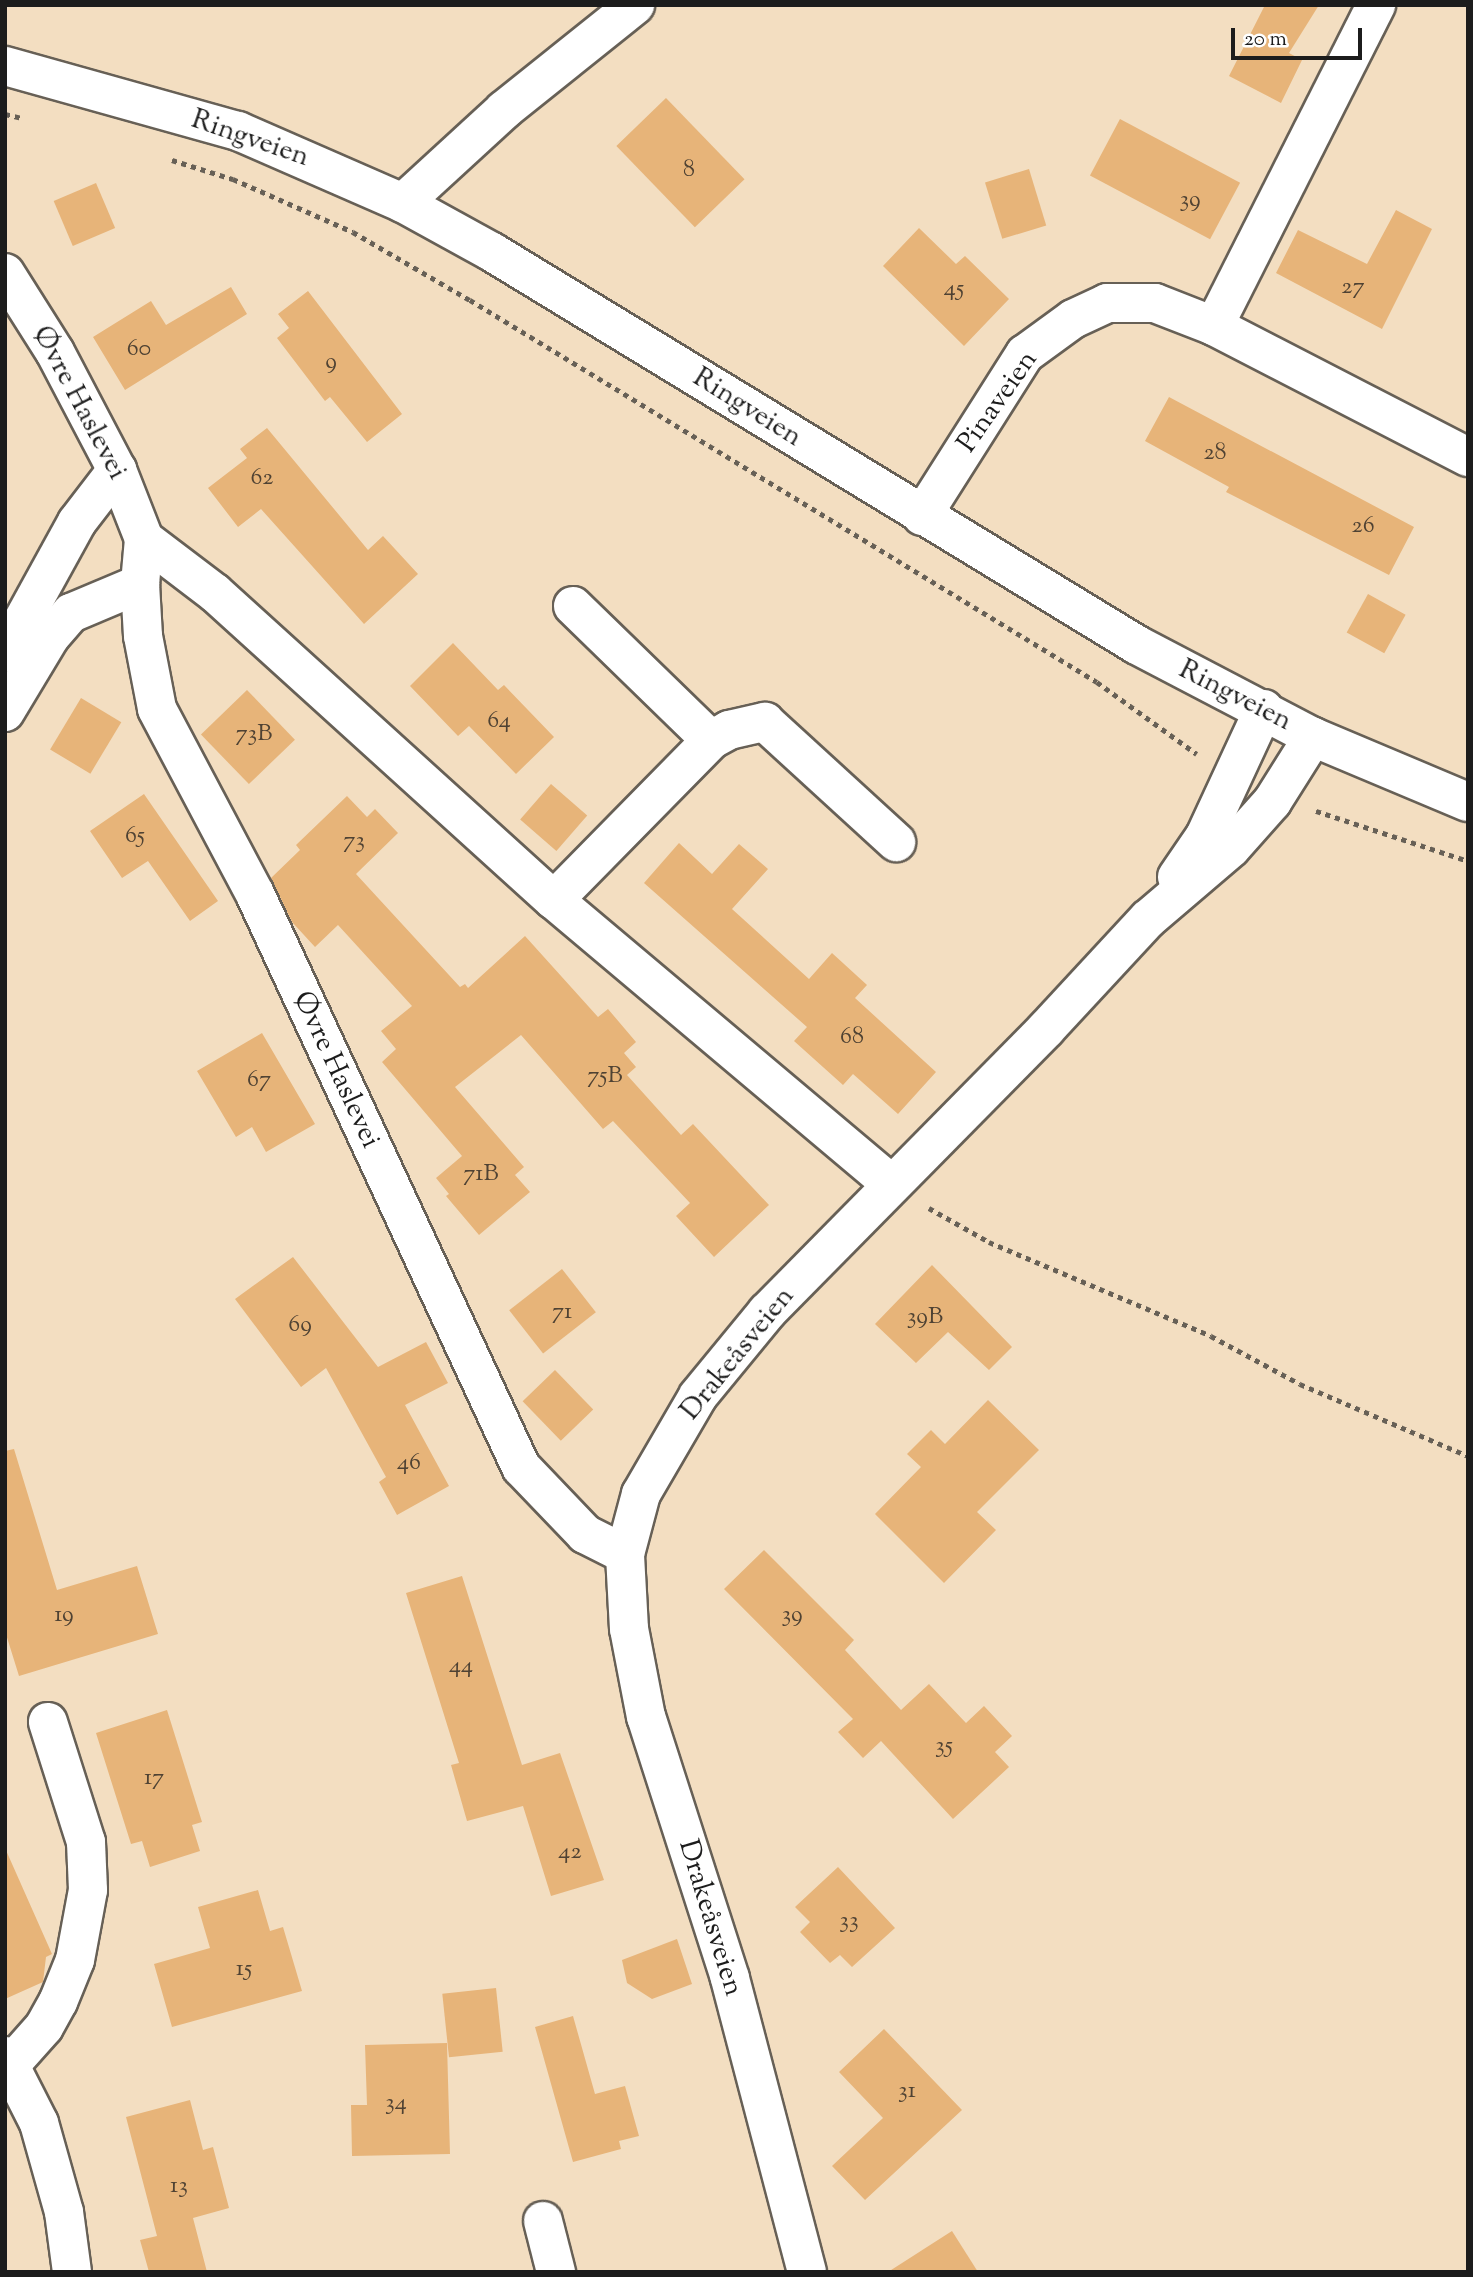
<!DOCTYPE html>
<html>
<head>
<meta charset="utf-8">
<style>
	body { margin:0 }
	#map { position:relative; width:1473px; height:2277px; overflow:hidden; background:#f3dec1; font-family:"Sorts Mill Goudy",serif }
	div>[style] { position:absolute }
	.building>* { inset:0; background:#e7b479; transform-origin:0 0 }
	.path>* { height:4.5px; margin-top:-2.25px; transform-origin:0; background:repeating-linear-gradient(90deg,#676056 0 5px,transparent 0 10px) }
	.roads { filter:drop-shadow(2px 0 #676056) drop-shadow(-2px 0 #676056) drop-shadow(0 2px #676056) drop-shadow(0 -2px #676056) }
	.minor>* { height:38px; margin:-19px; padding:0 19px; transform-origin:19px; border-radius:19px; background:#fff }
	.major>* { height:38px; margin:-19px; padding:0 19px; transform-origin:19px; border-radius:19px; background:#fff }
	span { translate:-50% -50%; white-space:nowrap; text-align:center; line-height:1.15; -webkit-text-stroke:5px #fff; paint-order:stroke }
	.number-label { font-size:24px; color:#4f4233 }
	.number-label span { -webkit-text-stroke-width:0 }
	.street-label { font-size:28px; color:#1c1c1c }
	.frame { position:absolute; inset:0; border:7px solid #1c1c1c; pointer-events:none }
	.scale { position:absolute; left:1231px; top:28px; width:131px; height:32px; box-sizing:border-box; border:4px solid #1c1c1c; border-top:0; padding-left:9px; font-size:21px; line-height:24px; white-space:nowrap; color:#1c1c1c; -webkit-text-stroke:5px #fff; paint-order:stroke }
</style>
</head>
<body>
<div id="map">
	<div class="building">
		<i style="clip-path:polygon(1265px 5px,1319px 5px,1289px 53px,1302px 60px,1281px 103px,1229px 76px)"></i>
		<i style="left:666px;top:98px;width:113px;height:69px;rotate:46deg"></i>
		<i style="left:1120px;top:119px;width:136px;height:64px;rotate:28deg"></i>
		<i style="left:1029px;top:169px;width:59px;height:46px;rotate:73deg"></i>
		<i style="left:96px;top:183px;width:49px;height:46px;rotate:67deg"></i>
		<i style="clip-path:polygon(1396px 210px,1432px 229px,1382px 329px,1276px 273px,1298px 230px,1367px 264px)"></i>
		<i style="clip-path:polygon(919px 228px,956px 264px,965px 256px,1009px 299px,964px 346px,883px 266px)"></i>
		<i style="clip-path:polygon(231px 287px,247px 314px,125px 390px,93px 337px,151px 301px,166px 325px)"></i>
		<i style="clip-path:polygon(308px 291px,402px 414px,367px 442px,330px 397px,325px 401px,277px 338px,289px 328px,278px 314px)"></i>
		<i style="clip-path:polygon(1169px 397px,1414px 527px,1389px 575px,1226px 492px,1229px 487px,1145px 441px)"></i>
		<i style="clip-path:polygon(267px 428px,368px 550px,383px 536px,418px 574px,364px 624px,261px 509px,238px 527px,208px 488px,247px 458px,240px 449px)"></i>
		<i style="left:1368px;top:594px;width:43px;height:44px;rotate:29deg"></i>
		<i style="clip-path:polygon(453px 643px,498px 690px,504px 685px,554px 737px,516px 774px,469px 726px,458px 736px,410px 686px)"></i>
		<i style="left:247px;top:690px;width:69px;height:64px;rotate:46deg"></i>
		<i style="left:81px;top:698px;width:47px;height:60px;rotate:31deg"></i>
		<i style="left:551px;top:784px;width:48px;height:47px;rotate:41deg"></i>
		<i style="clip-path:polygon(144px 794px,218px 901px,190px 921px,148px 861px,122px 878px,90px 831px)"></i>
		<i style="clip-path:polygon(347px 796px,367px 817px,375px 809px,398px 833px,356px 874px,460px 987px,465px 984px,468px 988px,525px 936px,598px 1017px,608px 1009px,636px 1042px,624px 1053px,636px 1067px,627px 1075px,681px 1135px,693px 1124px,769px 1205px,714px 1257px,676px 1216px,690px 1203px,613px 1121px,603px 1129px,521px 1035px,455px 1087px,524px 1167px,515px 1175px,530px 1192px,479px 1235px,446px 1196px,449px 1194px,436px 1178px,462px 1156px,382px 1062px,396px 1049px,381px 1031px,412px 1006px,338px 925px,315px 947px,292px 922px,271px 878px,300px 850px,296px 845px)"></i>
		<i style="clip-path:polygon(679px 843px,712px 874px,739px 844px,768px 869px,732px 909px,809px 979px,832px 953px,867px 985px,855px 998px,936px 1072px,898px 1114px,853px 1074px,843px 1085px,794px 1041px,807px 1027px,644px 883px)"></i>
		<i style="clip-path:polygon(262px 1033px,315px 1124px,266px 1152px,252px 1127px,236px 1137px,197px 1071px)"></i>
		<i style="clip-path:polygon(293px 1257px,378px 1367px,426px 1342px,448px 1383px,405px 1405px,449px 1486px,397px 1515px,379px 1482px,386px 1477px,326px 1368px,301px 1387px,235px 1299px)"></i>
		<i style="clip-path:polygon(932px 1265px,1012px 1347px,989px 1370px,948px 1332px,916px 1363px,875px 1324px)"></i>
		<i style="left:562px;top:1269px;width:55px;height:67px;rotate:52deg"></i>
		<i style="left:555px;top:1370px;width:55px;height:45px;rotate:46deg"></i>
		<i style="clip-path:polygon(988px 1400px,1039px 1450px,977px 1512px,996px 1530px,944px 1583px,875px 1514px,921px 1467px,907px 1454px,931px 1430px,945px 1444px)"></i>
		<i style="clip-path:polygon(14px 1449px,57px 1590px,137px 1566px,158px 1634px,19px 1676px,5px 1631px,5px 1451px)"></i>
		<i style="clip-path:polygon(764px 1550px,854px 1640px,845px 1650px,901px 1710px,929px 1684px,966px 1723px,984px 1706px,1012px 1736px,995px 1752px,1009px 1767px,953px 1819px,881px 1741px,863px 1758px,838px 1732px,853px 1719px,724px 1589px)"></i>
		<i style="clip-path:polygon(462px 1576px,522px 1765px,560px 1753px,604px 1880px,551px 1896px,523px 1806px,467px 1821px,451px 1765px,459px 1763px,406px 1593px)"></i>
		<i style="clip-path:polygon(167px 1710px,202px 1822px,192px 1825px,200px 1851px,150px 1867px,142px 1841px,131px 1844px,96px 1733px)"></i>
		<i style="clip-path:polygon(5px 1848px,52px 1954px,46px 1957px,43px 1982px,5px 1999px)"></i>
		<i style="clip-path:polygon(838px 1867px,895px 1928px,852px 1967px,840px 1955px,830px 1963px,800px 1932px,810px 1922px,795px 1907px)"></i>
		<i style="clip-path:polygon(258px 1890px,270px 1931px,283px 1927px,302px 1991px,172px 2027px,154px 1964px,210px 1948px,198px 1907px)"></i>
		<i style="clip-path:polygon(677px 1939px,692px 1984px,652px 1999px,627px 1983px,622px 1960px)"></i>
		<i style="left:496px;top:1988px;width:64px;height:54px;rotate:84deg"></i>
		<i style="clip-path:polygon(573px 2016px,595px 2094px,625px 2086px,639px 2136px,619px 2141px,621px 2149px,573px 2162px,535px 2027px)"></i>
		<i style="clip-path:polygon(884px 2029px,962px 2110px,865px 2200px,832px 2166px,883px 2118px,839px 2072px)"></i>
		<i style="clip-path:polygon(447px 2043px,450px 2154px,352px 2156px,351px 2105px,367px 2105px,365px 2045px)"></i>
		<i style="clip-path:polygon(190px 2100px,203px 2150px,213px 2147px,229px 2208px,193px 2218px,207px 2272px,149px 2272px,140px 2240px,157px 2236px,126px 2117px)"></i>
		<i style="clip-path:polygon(952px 2231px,978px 2272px,888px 2272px)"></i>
	</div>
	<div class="path">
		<i style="left:5px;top:114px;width:17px;rotate:13deg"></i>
		<i style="left:172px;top:160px;width:64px;rotate:17.3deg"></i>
		<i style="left:233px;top:179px;width:131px;rotate:23.8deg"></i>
		<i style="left:353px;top:232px;width:135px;rotate:30.2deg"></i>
		<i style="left:470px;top:300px;width:734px;rotate:31.35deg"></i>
		<i style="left:1097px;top:682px;width:123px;rotate:35.8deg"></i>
		<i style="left:1316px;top:811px;width:160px;rotate:18.2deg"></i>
		<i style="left:929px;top:1208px;width:69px;rotate:29.5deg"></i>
		<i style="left:989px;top:1242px;width:241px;rotate:22.9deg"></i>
		<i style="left:1211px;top:1336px;width:101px;rotate:28.3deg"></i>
		<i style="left:1300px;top:1384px;width:183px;rotate:23.2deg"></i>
	</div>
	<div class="roads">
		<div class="minor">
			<i style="left:403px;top:203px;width:137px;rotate:-42.6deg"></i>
			<i style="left:504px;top:110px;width:168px;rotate:-38.7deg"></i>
			<i style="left:5px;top:273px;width:93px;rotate:57.7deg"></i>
			<i style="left:55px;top:352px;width:133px;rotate:62.3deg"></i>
			<i style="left:117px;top:470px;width:74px;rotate:68.6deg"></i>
			<i style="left:144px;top:539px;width:89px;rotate:37.3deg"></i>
			<i style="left:215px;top:593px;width:457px;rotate:42.2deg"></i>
			<i style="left:554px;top:900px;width:441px;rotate:40.1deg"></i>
			<i style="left:1214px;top:326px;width:360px;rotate:-63.2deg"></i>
			<i style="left:922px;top:516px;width:192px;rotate:-57.6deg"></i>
			<i style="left:1025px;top:354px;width:59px;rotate:-36.1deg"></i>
			<i style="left:1073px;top:319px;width:38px;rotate:-25deg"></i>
			<i style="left:1107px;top:303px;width:48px"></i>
			<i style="left:1155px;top:303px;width:63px;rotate:21.3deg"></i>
			<i style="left:1214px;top:326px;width:286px;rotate:27.3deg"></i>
			<i style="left:144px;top:539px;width:45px;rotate:95.1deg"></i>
			<i style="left:140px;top:584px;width:52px;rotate:86.7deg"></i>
			<i style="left:143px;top:636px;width:74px;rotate:79.1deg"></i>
			<i style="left:157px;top:709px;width:209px;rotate:62.1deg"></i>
			<i style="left:255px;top:894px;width:632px;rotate:65.1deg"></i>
			<i style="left:521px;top:1467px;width:93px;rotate:46.3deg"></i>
			<i style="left:585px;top:1534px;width:45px;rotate:26.6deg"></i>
			<i style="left:573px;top:606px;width:192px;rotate:44.2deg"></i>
			<i style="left:5px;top:653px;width:149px;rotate:-61.2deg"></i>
			<i style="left:77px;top:522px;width:66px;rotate:-52.4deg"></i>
			<i style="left:5px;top:712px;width:87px;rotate:-59deg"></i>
			<i style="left:50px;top:637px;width:32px;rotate:-49deg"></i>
			<i style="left:71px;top:613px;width:75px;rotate:-22.8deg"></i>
			<i style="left:1177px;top:877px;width:50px;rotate:-55.7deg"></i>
			<i style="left:1205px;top:836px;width:140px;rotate:-65.1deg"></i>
			<i style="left:554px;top:900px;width:224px;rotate:-45.5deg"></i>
			<i style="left:711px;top:740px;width:21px;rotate:-29deg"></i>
			<i style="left:729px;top:730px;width:37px;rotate:-13deg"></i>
			<i style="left:765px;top:722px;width:178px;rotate:42.5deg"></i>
			<i style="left:5px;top:2056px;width:75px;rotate:63.1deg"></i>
			<i style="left:39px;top:2123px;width:92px;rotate:74.3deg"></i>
			<i style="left:64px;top:2212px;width:61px;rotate:82.4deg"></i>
			<i style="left:12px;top:2063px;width:48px;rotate:-48.4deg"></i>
			<i style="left:44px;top:2027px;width:29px;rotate:-61deg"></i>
			<i style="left:58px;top:2002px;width:45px;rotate:-68deg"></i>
			<i style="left:75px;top:1960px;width:71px;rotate:-79.5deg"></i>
			<i style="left:88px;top:1890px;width:48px;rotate:-92.4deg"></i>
			<i style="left:86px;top:1842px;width:126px;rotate:-107.6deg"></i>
			<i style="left:543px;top:2221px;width:53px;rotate:75.7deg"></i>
			<i style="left:807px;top:2272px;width:304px;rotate:-104.7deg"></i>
			<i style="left:730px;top:1978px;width:274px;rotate:-107.8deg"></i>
			<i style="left:646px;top:1717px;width:90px;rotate:-100.9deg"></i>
			<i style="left:629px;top:1629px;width:75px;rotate:-93.1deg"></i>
			<i style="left:625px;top:1554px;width:62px;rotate:-75.1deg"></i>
			<i style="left:641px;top:1494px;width:113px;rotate:-59.8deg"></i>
			<i style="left:698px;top:1396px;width:109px;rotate:-50.6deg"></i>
			<i style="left:767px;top:1312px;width:397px;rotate:-45.4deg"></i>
			<i style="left:1046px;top:1029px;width:150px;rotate:-47.2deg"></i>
			<i style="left:1148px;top:919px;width:109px;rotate:-40.5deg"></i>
			<i style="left:1231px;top:848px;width:62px;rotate:-48.3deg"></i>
			<i style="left:1272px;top:802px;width:77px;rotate:-57.8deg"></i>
		</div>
		<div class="major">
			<i style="left:5px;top:66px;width:242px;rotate:15.6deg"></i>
			<i style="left:238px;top:131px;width:180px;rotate:23.6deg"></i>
			<i style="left:403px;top:203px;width:102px;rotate:28.8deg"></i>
			<i style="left:492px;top:252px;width:755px;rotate:31.35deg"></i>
			<i style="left:1137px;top:645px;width:199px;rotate:27.6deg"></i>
			<i style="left:1313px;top:737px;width:168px;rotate:22.8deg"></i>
		</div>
	</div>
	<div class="number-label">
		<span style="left:689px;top:171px">8</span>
		<span style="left:1190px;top:201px">39</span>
		<span style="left:1353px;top:288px">27</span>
		<span style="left:954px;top:290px">45</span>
		<span style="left:139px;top:350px">60</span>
		<span style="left:331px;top:363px">9</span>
		<span style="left:1215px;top:454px">28</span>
		<span style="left:262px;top:479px">62</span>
		<span style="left:1363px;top:527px">26</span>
		<span style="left:499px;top:722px">64</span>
		<span style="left:254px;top:735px">73B</span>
		<span style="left:135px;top:837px">65</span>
		<span style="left:354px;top:842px">73</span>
		<span style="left:852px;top:1038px">68</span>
		<span style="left:605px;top:1077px">75B</span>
		<span style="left:259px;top:1081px">67</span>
		<span style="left:481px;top:1175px">71B</span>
		<span style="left:562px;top:1313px">71</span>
		<span style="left:925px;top:1318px">39B</span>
		<span style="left:300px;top:1326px">69</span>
		<span style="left:409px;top:1464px">46</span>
		<span style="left:64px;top:1616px">19</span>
		<span style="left:792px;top:1616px">39</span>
		<span style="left:461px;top:1667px">44</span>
		<span style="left:944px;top:1747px">35</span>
		<span style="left:154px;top:1779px">17</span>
		<span style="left:570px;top:1853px">42</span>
		<span style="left:849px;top:1922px">33</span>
		<span style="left:244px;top:1970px">15</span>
		<span style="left:907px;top:2092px">31</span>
		<span style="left:396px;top:2104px">34</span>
		<span style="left:179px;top:2187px">13</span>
	</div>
	<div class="street-label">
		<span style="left:250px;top:139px;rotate:19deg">Ringveien</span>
		<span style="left:998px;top:402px;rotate:-55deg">Pinaveien</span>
		<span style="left:79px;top:403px;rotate:62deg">Øvre Haslevei</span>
		<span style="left:747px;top:408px;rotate:32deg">Ringveien</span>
		<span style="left:1235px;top:696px;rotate:27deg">Ringveien</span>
		<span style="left:336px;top:1070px;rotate:65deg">Øvre Haslevei</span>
		<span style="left:738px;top:1354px;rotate:-51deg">Drakeåsveien</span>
		<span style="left:710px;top:1918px;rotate:73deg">Drakeåsveien</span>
	</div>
	<div class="frame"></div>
	<div class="scale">20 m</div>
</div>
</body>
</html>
